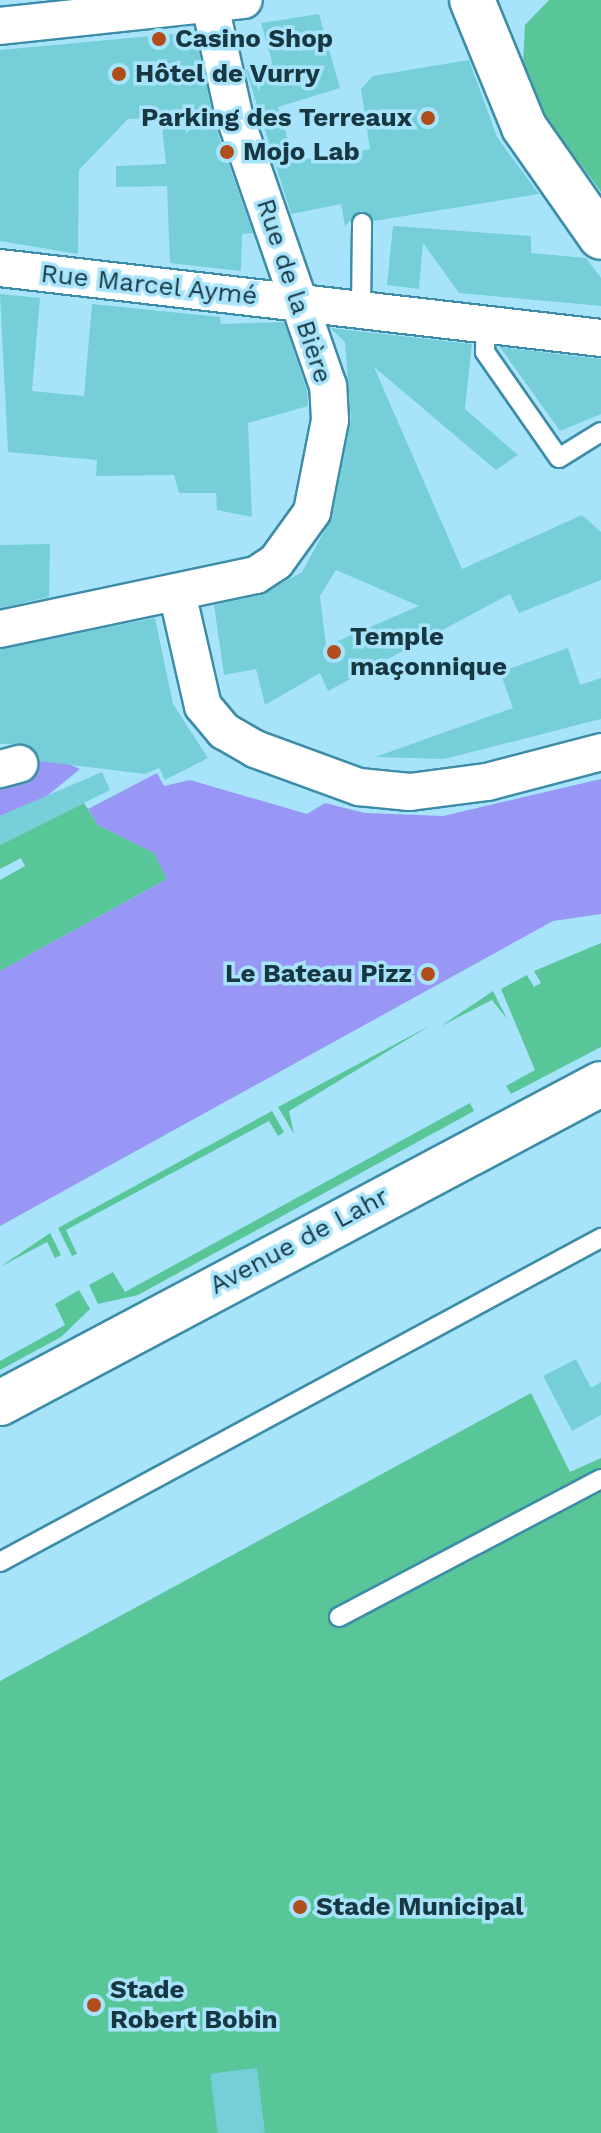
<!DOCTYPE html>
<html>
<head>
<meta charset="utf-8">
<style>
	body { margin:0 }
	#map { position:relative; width:601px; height:2133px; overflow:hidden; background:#a7e4fb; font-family:"Work Sans",sans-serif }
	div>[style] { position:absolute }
	.green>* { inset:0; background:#59c699 }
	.water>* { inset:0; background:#9997f5 }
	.building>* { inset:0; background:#76cfd8; transform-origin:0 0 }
	.roads { filter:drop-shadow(2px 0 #3e8da8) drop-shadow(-2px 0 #3e8da8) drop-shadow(0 2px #3e8da8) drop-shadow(0 -2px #3e8da8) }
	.lane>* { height:18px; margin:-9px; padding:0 9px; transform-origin:9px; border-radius:9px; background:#fff }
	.street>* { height:36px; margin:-18px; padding:0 18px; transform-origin:18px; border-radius:18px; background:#fff }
	.secondary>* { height:44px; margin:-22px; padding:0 22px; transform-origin:22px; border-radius:22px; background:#fff }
	.dots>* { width:22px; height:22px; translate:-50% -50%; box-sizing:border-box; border:4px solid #a7e4fb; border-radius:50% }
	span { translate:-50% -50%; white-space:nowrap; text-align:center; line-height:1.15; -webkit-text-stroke:7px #a7e4fb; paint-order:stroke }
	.poi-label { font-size:26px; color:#173843; font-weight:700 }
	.left { translate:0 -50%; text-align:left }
	.right { translate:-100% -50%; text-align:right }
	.street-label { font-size:26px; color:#173843 }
</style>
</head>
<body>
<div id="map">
	<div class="green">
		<i style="clip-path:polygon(549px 0,601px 0,601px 192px,545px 116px,523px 64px,525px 25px)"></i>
		<i style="clip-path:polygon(84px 803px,98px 825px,155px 853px,167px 879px,0 971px,0 880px,25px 866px,21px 858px,0 869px,0 845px)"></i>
		<i style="clip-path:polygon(601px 943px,601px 1047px,511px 1094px,506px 1086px,535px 1070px,501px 989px,527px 975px,534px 987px,541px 983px,534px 971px)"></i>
		<i style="clip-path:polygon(493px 991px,507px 1019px,492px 1000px,441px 1026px)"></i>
		<i style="clip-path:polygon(431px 1025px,289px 1111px,294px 1134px,278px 1107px)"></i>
		<i style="clip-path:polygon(470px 1103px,474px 1111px,138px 1295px,98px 1304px,89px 1285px,113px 1272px,125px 1292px)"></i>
		<i style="clip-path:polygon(272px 1111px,284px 1132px,278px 1136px,269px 1121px,66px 1230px,77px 1254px,72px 1256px,58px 1228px)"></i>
		<i style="clip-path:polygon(50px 1233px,61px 1255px,55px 1258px,47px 1242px,0 1267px)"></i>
		<i style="clip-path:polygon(79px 1290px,90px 1309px,61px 1337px,0 1370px,0 1361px,65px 1325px,55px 1304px)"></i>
		<i style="clip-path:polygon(531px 1393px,570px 1472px,601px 1458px,601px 2133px,0 2133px,0 1681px)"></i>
	</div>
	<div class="water">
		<i style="clip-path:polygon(19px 758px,64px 762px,80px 769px,47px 796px,0 816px,0 775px)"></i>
		<i style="clip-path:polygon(157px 773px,164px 786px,190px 780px,307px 814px,325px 803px,365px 813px,443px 816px,601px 779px,601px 914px,553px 921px,0 1226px,0 971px,167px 879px,154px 853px,98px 825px,88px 809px)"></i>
	</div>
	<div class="building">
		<i style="clip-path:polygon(319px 14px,340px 88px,278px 107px,294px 161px,370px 149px,361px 89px,373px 76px,469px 60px,497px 137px,539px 194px,374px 221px,361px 211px,345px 226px,341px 204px,291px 214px,246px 70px,272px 62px,261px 23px)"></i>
		<i style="clip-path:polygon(195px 32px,214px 122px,253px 233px,242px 234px,241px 271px,170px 263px,167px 186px,116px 187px,116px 166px,166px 164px,161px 118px,128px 119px,79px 170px,78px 254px,0 241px,0 50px)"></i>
		<i style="clip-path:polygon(393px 226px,531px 236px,531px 253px,586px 258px,601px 278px,601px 306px,459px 293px,423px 243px,419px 289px,387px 285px)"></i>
		<i style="clip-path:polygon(0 294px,40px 298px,32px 391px,84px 396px,92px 304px,220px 317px,221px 324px,284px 322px,307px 390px,309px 419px,308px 406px,248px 423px,252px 517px,217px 510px,216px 493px,179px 493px,174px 475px,96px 476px,97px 460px,8px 452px)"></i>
		<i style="clip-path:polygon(evenodd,330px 328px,472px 344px,465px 409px,518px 455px,496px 470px,374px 367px,462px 569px,582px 515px,601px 532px,601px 580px,519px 613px,510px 594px,328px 691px,320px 673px,265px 705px,256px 669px,224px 675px,214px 605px,261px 595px,302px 572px,332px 517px,351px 419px,345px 342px,330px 328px,336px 570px,419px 606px,326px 646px,320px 596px,336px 570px)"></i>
		<i style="clip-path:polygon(500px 347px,601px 359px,601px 414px,560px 431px)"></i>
		<i style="clip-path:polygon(50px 544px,49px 597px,0 608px,0 545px)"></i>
		<i style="clip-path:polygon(155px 618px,173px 704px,208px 758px,165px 780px,159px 768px,145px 774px,39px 761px,25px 744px,0 744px,0 649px)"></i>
		<i style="clip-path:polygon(568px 648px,580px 685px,601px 678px,601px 719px,444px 759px,375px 757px,513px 708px,500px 672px)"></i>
		<i style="clip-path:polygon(102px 772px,110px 790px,0 845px,0 816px)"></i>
		<i style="clip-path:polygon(576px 1359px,591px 1388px,601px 1382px,601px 1415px,572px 1431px,543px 1376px)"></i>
		<i style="left:257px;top:2068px;width:65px;height:47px;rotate:83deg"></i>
	</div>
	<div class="roads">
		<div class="lane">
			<i style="left:361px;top:309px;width:86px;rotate:-89.3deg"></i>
			<i style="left:486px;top:322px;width:30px;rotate:92deg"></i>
			<i style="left:485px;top:352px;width:129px;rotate:55.1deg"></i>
			<i style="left:559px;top:458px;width:49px;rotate:-31.8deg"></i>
			<i style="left:0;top:1562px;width:683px;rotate:-28.33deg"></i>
			<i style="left:339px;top:1617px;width:296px;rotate:-27.8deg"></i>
		</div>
		<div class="street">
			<i style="left:0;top:26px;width:245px;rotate:-6.1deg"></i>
			<i style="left:0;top:268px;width:605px;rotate:6.64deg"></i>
			<i style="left:178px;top:597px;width:112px;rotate:77.1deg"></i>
			<i style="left:203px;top:706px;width:33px;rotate:50deg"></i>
			<i style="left:224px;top:731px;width:36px;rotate:30deg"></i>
			<i style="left:255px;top:749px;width:111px;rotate:20.1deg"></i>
			<i style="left:359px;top:787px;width:51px;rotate:5.6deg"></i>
			<i style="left:410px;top:792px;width:78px;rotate:-7.4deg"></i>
			<i style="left:487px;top:782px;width:118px;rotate:-14.7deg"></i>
			<i style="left:0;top:629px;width:262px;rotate:-11.9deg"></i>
			<i style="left:256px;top:575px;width:24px;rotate:-33deg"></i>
			<i style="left:276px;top:562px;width:62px;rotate:-54.2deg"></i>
			<i style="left:312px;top:512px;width:94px;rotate:-78.9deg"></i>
			<i style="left:330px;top:420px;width:34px;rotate:-93deg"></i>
			<i style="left:328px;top:386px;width:287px;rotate:-109.1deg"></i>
			<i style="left:234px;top:115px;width:118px;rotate:-102.3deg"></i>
			<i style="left:0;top:769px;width:20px;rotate:-15deg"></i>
		</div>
		<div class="secondary">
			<i style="left:472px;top:0;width:137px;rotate:67.7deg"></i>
			<i style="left:524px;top:127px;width:134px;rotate:55deg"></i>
			<i style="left:0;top:1403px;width:680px;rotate:-27.96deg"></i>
		</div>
	</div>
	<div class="dots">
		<i style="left:159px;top:39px;background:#b14d1b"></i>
		<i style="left:119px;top:74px;background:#b14d1b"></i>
		<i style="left:428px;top:118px;background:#b14d1b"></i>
		<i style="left:227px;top:152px;background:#b14d1b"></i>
		<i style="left:334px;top:652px;background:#b14d1b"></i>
		<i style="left:428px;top:974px;background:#b14d1b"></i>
		<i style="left:300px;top:1907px;background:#b14d1b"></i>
		<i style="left:94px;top:2005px;background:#b14d1b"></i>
	</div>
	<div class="poi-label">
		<span class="left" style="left:175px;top:39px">Casino Shop</span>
		<span class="left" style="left:135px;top:74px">Hôtel de Vurry</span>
		<span class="right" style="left:412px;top:118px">Parking des Terreaux</span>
		<span class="left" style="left:243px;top:152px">Mojo Lab</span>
		<span class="left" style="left:350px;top:652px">Temple<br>maçonnique</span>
		<span class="right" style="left:412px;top:974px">Le Bateau Pizz</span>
		<span class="left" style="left:316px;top:1907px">Stade Municipal</span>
		<span class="left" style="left:110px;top:2005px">Stade<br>Robert Bobin</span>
	</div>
	<div class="street-label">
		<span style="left:149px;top:285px;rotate:6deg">Rue Marcel Aymé</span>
		<span style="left:294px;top:291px;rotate:72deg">Rue de la Bière</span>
		<span style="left:299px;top:1241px;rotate:-28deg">Avenue de Lahr</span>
	</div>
</div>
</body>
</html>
